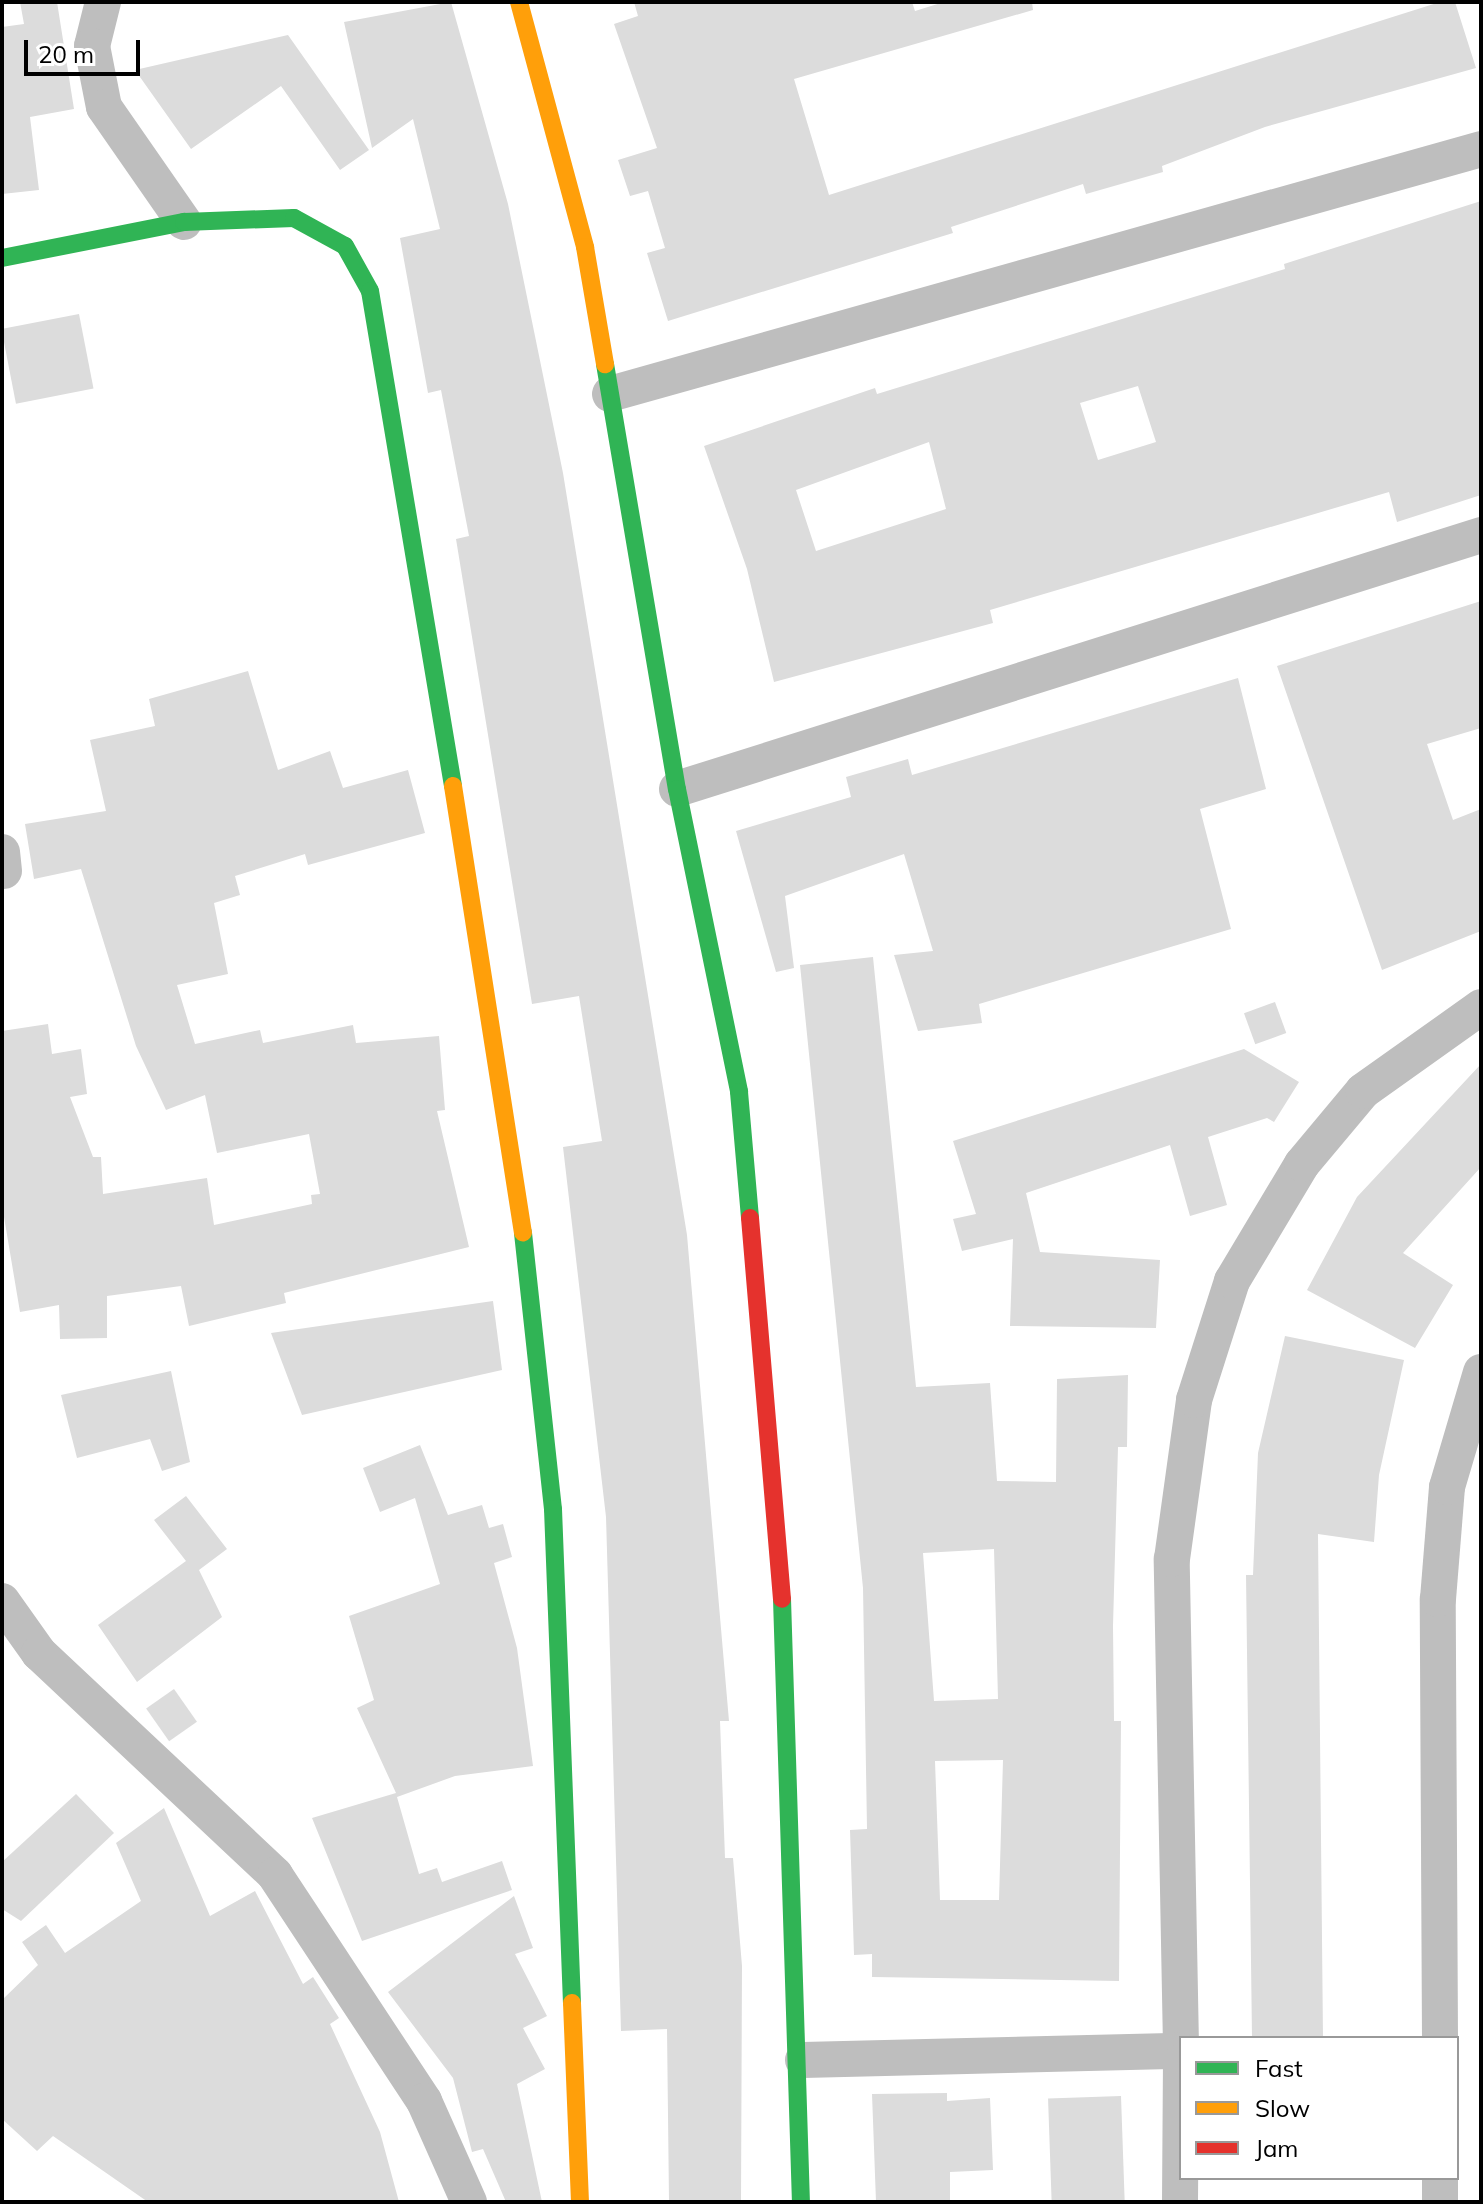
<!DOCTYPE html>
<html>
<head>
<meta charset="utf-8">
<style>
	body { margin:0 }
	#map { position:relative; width:1483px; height:2204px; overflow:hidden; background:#fff; font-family:Mulish,sans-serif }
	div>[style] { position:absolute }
	.building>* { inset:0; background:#dcdcdc; transform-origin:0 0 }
	.street>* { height:36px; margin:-18px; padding:0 18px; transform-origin:18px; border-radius:18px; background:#bebebe }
	.fast>* { height:18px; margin:-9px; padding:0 9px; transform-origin:9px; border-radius:9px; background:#30b455 }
	.slow>* { height:18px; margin:-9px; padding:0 9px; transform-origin:9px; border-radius:9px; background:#ff9f0a }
	.jam>* { height:18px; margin:-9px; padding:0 9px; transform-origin:9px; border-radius:9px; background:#e5322d }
	span { translate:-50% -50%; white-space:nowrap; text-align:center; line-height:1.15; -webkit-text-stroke:7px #fff; paint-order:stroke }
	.frame { position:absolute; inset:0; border:4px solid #000; pointer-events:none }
	.legend { position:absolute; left:1179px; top:2036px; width:280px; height:144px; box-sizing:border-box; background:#fff; border:2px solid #999; margin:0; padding:10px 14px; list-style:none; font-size:24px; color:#000 }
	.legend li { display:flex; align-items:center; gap:16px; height:40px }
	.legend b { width:40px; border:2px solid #999 }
	.scale { position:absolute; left:24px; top:40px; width:116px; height:36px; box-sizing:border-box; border:4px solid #000; border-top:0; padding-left:10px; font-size:24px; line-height:28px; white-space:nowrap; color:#000; -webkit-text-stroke:6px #fff; paint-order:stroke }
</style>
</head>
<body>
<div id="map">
	<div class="building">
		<i style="clip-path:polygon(20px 2px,57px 2px,74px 109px,30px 117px,39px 190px,2px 194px,2px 27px,24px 24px)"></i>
		<i style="clip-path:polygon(451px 2px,508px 204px,563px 473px,687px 1235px,729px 1721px,720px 1721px,725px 1858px,733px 1858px,742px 1966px,741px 2202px,669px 2202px,667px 2029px,621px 2031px,606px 1517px,563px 1147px,602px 1141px,579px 996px,532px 1004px,456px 539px,469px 536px,441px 390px,428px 393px,400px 238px,440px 229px,413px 119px,372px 148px,344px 22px)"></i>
		<i style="clip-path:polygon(634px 2px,912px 2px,915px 11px,944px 2px,1032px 2px,1033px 10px,794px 79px,829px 195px,1440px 2px,1455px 2px,1476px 68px,1265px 127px,1162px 166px,1163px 172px,1086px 194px,1083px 184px,951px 227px,953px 233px,668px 321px,647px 253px,665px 248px,648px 191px,630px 196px,618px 160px,657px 148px,614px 24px,638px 16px)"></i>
		<i style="clip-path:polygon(288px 35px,369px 150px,340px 170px,281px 86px,191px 149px,135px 70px)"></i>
		<i style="clip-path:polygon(evenodd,1481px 201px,1481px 495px,1397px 522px,1389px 492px,990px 610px,993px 623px,774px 682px,747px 569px,704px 446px,875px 388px,877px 394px,1285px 269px,1284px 264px,1481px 201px,1138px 386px,1156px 442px,1098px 460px,1080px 403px,1138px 386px,1481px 201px,929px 442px,946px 509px,816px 551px,796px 490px,929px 442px)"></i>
		<i style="left:79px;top:314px;width:76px;height:79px;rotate:79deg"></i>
		<i style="clip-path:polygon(1481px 601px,1481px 728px,1427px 744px,1453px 820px,1481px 809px,1481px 931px,1382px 970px,1277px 666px)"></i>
		<i style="clip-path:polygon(248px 671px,278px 770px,330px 751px,343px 788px,408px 770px,425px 833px,308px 865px,305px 854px,235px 876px,240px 895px,214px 903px,228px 974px,177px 985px,195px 1044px,260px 1030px,263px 1043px,353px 1025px,356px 1043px,439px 1036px,445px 1110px,437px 1111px,469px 1247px,284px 1293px,286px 1303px,189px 1326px,181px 1286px,107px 1296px,107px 1338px,60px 1339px,59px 1305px,20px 1312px,2px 1205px,2px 1031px,48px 1024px,52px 1054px,81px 1049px,87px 1094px,70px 1097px,93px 1157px,101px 1157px,103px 1194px,207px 1178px,214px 1225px,312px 1204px,311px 1195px,320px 1194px,309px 1134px,217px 1153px,205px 1095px,166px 1110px,136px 1046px,81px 869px,34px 879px,25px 824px,106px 811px,90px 740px,155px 726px,149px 699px)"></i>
		<i style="clip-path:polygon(1238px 678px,1266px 789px,1200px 809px,1231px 929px,979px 1004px,982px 1023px,918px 1031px,894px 955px,933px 951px,904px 854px,785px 896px,794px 968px,776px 972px,736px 831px,851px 797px,846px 777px,908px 759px,912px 775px)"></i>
		<i style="clip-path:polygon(evenodd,873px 957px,916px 1387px,990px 1383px,997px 1481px,1056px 1482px,1057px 1379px,1128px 1375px,1127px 1447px,1118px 1447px,1113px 1626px,1114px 1721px,1121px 1721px,1119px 1981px,872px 1977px,872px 1954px,854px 1955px,850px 1830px,867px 1829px,863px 1588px,800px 965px,873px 957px,994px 1549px,998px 1699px,934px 1701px,923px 1553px,994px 1549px,873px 957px,1003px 1760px,999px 1900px,940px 1900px,935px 1761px,1003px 1760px)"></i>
		<i style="left:1275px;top:1002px;width:33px;height:33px;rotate:70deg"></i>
		<i style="clip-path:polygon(1244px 1049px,1299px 1082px,1274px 1122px,1267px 1118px,1208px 1137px,1227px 1205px,1190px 1216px,1170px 1145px,1026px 1193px,1040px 1252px,1160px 1260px,1156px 1328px,1010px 1326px,1013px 1239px,962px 1251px,953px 1219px,976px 1214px,953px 1141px)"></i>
		<i style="clip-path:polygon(1481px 1064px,1481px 1167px,1403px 1253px,1453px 1285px,1415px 1348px,1307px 1290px,1357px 1197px)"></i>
		<i style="clip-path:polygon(493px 1301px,502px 1370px,302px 1415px,271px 1333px)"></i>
		<i style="clip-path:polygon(1285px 1336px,1404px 1360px,1379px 1475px,1374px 1542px,1318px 1534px,1323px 2038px,1252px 2038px,1246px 1575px,1253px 1575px,1258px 1453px)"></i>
		<i style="clip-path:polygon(171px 1371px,190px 1462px,162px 1471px,150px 1439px,77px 1458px,61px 1395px)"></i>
		<i style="clip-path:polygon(420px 1445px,448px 1515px,482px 1505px,489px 1528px,503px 1524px,512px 1557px,494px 1563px,517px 1648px,533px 1766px,455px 1776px,397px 1797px,419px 1874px,437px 1868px,442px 1882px,502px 1861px,512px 1890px,362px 1941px,312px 1818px,396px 1793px,357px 1708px,374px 1700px,349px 1616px,440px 1584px,415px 1498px,380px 1512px,363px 1468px)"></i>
		<i style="clip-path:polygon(186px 1496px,227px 1549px,199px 1570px,222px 1617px,137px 1682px,98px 1625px,186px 1561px,154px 1520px)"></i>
		<i style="left:174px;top:1689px;width:40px;height:34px;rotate:55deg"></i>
		<i style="clip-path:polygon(76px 1794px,114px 1833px,21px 1921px,2px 1909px,2px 1862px)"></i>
		<i style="clip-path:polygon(164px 1808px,210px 1916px,255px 1891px,303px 1984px,313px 1977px,339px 2018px,330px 2024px,380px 2132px,399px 2202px,148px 2202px,53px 2136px,37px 2151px,2px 2119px,2px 2000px,38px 1965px,22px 1942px,46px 1925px,65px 1953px,141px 1901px,116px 1843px)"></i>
		<i style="clip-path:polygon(514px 1896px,533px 1948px,515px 1954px,547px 2016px,523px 2028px,545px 2069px,517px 2084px,542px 2202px,506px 2202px,483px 2149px,472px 2152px,453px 2078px,388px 1992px)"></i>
		<i style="clip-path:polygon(947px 2093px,947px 2101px,990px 2098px,993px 2170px,950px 2172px,950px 2202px,876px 2202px,872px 2094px)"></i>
		<i style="left:1121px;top:2096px;width:106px;height:73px;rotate:88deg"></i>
	</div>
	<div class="street">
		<i style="left:103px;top:2px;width:45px;rotate:104deg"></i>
		<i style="left:92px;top:46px;width:62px;rotate:78.9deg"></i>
		<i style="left:104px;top:107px;width:140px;rotate:55.2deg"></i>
		<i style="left:610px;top:394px;width:905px;rotate:-15.71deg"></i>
		<i style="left:677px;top:789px;width:843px;rotate:-17.53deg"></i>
		<i style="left:2px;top:852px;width:19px;rotate:84deg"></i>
		<i style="left:2px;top:1601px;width:64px;rotate:54.6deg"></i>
		<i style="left:39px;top:1653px;width:324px;rotate:43.2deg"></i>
		<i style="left:275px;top:1875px;width:271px;rotate:56.6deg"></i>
		<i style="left:424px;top:2101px;width:111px;rotate:66deg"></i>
		<i style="left:1440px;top:2038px;width:439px;rotate:-90.3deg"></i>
		<i style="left:1438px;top:1599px;width:112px;rotate:-85.4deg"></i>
		<i style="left:1447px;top:1487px;width:120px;rotate:-73.5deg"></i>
		<i style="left:1181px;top:2046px;width:487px;rotate:-91.1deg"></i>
		<i style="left:1172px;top:1559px;width:161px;rotate:-82.1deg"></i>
		<i style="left:1194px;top:1400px;width:125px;rotate:-72.3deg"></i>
		<i style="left:1232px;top:1281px;width:136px;rotate:-59.1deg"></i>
		<i style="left:1302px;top:1164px;width:95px;rotate:-50.1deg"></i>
		<i style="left:1363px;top:1091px;width:145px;rotate:-35.4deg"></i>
		<i style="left:803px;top:2060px;width:378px;rotate:-1.4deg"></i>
		<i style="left:1180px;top:2202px;width:140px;rotate:-89.6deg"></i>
		<i style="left:1440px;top:2202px;width:24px;rotate:-90deg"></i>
	</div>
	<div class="fast">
		<i style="left:2px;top:258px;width:186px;rotate:-11.2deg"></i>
		<i style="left:184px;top:222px;width:110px;rotate:-2.1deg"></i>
		<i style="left:294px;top:218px;width:58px;rotate:28.8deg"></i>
		<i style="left:345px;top:246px;width:51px;rotate:60.9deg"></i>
		<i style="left:370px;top:291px;width:502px;rotate:80.48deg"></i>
		<i style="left:605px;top:364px;width:431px;rotate:80.4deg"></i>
		<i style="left:677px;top:789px;width:309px;rotate:78.4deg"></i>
		<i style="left:739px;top:1092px;width:126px;rotate:85deg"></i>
		<i style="left:523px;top:1233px;width:278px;rotate:83.8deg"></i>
		<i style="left:553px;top:1509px;width:494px;rotate:87.8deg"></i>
		<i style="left:782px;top:1599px;width:603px;rotate:88.2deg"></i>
	</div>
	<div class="slow">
		<i style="left:519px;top:2px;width:254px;rotate:74.9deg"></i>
		<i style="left:585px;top:247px;width:119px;rotate:80.3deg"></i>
		<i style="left:453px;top:786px;width:452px;rotate:81.1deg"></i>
		<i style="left:572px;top:2003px;width:199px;rotate:87.7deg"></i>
	</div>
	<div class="jam">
		<i style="left:750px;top:1218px;width:382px;rotate:85.2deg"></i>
	</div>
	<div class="frame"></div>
	<ul class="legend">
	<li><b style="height:10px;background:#30b455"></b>Fast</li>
	<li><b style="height:10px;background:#ff9f0a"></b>Slow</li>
	<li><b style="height:10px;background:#e5322d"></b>Jam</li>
	</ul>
	<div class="scale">20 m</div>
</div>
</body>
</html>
